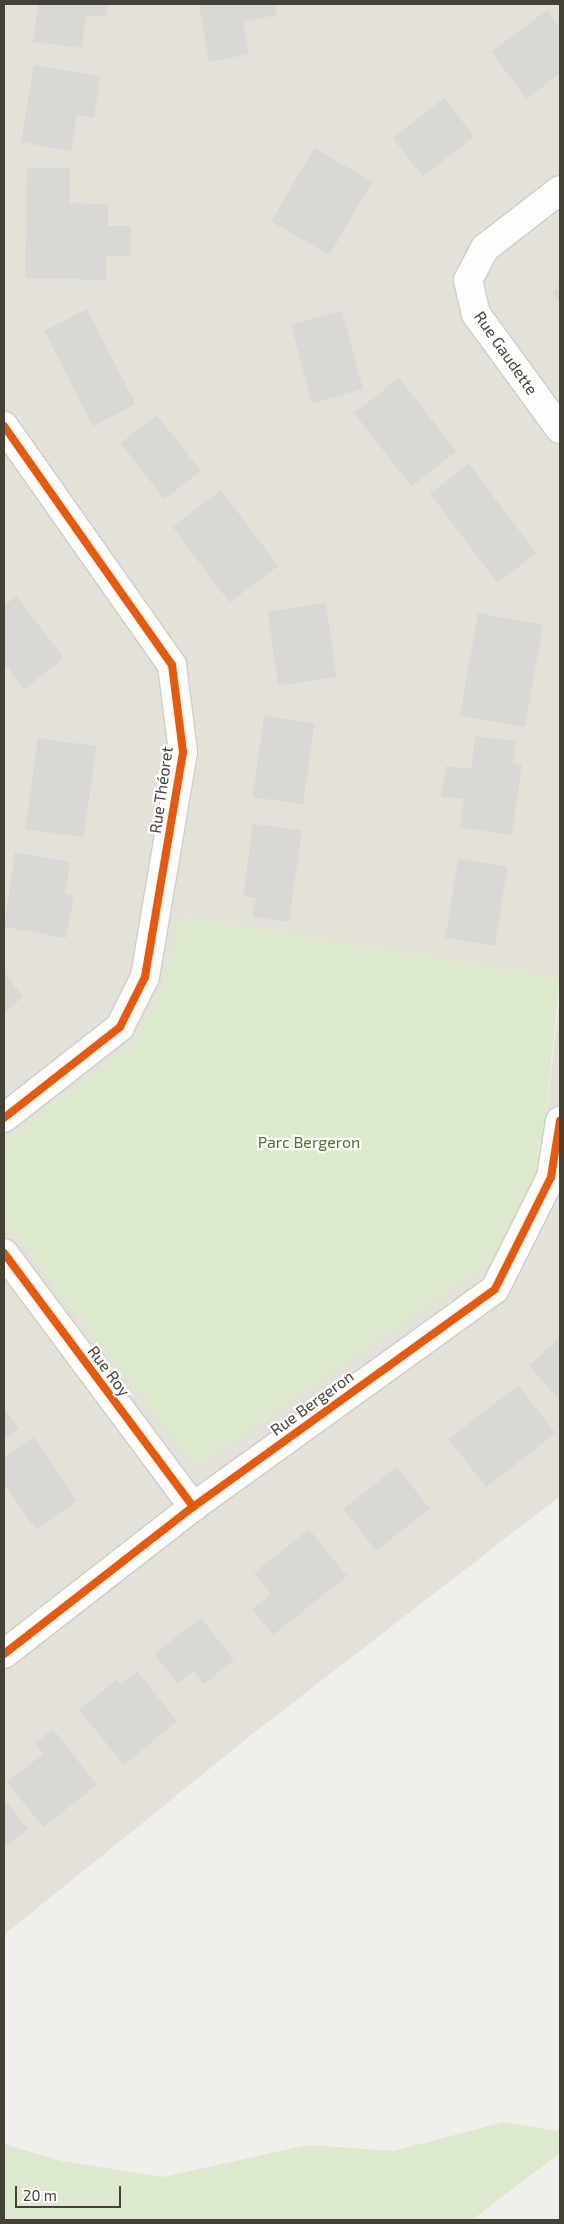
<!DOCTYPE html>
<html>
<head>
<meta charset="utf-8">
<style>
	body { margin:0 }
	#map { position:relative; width:564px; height:2224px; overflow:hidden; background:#f0efeb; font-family:"Exo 2",sans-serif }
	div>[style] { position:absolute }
	.residential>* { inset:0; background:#e4e1d9 }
	.green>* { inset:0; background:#dde9cd }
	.building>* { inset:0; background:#dad8d4; transform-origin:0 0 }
	.roads { filter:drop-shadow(1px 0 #cecdc9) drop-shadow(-1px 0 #cecdc9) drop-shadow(0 1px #cecdc9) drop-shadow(0 -1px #cecdc9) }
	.street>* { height:28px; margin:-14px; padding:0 14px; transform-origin:14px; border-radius:14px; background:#fdfdfc }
	.cycleway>* { height:8px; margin:-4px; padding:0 4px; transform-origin:4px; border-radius:4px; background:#e8590c }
	span { translate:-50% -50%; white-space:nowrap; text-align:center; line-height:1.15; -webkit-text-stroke:4.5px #fff; paint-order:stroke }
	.street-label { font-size:16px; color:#464137 }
	.park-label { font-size:16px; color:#46742e }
	.frame { position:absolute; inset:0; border:5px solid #464137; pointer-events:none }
	.scale { position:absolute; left:15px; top:2186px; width:106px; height:22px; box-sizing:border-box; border:2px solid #464137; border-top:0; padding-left:6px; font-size:15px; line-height:18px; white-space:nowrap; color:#464137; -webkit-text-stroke:4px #fff; paint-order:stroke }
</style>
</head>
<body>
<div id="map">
	<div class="residential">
		<i style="clip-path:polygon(4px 4px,560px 4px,560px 978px,182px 916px,163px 983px,133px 1042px,4px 1141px)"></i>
		<i style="clip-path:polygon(560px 995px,560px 1496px,255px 1732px,4px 1935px,4px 1222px,196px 1467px,541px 1159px)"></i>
	</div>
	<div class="green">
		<i style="clip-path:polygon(182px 916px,560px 978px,541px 1159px,505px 1252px,196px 1468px,4px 1222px,4px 1141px,133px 1042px,163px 983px)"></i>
		<i style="clip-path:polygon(504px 2122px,557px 2131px,560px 2128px,560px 2153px,472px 2220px,4px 2220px,4px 2144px,62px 2161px,162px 2177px,308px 2145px,394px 2151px)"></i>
	</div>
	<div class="building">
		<i style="clip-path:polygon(38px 4px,108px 4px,106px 17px,86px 15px,82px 48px,33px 42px)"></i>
		<i style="clip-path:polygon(199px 4px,275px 4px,277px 15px,243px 21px,249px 54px,209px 62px)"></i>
		<i style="clip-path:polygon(547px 10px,560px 28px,560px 73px,527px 99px,491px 52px)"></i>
		<i style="clip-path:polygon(34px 65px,100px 76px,94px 118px,77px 115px,71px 151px,21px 142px)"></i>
		<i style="left:444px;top:98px;width:49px;height:65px;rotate:52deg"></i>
		<i style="left:314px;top:148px;width:67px;height:85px;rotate:30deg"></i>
		<i style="clip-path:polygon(27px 168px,70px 168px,70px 203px,108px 204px,108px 226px,131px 226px,130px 256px,106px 256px,106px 280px,25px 278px)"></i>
		<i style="clip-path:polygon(560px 287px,560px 304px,552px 292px)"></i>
		<i style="left:87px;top:309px;width:107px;height:48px;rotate:63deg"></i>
		<i style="left:342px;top:311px;width:81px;height:53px;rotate:75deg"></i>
		<i style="left:399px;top:378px;width:93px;height:57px;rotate:52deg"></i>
		<i style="left:157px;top:415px;width:71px;height:46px;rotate:52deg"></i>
		<i style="left:469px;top:464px;width:112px;height:49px;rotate:53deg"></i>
		<i style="left:221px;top:490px;width:95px;height:61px;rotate:53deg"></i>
		<i style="clip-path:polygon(16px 596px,64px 658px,24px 689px,4px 663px,4px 606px)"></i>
		<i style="left:326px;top:603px;width:75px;height:59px;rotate:82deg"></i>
		<i style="left:478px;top:613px;width:66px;height:104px;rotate:10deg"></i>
		<i style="left:264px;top:716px;width:51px;height:82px;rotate:8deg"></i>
		<i style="clip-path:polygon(475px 736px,516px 741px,513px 763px,522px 764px,512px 835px,460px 828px,464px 799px,441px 797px,446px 766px,471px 769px)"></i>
		<i style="left:38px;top:738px;width:59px;height:92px;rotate:8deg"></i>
		<i style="clip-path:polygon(253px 824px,302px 830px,289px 922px,253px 917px,256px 898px,243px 896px)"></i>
		<i style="clip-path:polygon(15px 852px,70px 862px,65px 894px,74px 896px,66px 938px,4px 927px)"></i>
		<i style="left:458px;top:859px;width:50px;height:80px;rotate:9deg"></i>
		<i style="clip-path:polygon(4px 972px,23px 997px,4px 1012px)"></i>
		<i style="clip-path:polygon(560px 1338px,560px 1401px,529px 1365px)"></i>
		<i style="left:518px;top:1385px;width:61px;height:88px;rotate:52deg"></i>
		<i style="clip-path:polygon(4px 1408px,19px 1428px,4px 1440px)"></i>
		<i style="clip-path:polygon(34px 1437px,77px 1501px,36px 1530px,4px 1483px,4px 1458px)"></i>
		<i style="left:397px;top:1467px;width:53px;height:68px;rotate:52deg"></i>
		<i style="clip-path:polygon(309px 1529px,347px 1576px,273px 1635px,252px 1609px,271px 1594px,254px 1573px)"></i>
		<i style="clip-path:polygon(201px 1618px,234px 1660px,204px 1684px,193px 1671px,178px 1684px,154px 1654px)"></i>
		<i style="clip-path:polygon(137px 1671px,177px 1721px,124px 1765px,79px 1710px,116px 1680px,120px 1685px)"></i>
		<i style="clip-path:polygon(53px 1729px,97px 1785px,43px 1827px,7px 1782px,43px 1754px,35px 1743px)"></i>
		<i style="clip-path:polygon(4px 1799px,28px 1829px,4px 1848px)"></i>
	</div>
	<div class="roads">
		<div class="street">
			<i style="left:560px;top:190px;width:95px;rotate:142.3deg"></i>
			<i style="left:485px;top:248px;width:36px;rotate:118deg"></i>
			<i style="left:468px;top:280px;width:35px;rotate:77deg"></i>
			<i style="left:476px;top:314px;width:142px;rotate:53.9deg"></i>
			<i style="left:4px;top:426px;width:292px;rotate:54.9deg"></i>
			<i style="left:172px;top:665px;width:88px;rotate:82.8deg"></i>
			<i style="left:183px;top:752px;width:228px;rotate:99.6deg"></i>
			<i style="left:145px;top:977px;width:56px;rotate:116.6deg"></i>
			<i style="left:120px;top:1027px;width:147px;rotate:141.9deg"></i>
			<i style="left:4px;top:1253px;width:317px;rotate:53.3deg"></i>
			<i style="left:4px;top:1654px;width:239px;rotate:-37.9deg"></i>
			<i style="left:193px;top:1507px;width:372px;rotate:-35.8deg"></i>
			<i style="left:495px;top:1289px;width:125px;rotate:-63.4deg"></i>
			<i style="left:551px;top:1177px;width:57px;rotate:-80.9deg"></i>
		</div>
	</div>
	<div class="cycleway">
		<i style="left:4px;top:426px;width:292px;rotate:54.9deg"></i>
		<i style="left:172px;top:665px;width:88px;rotate:82.8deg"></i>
		<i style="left:183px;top:752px;width:228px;rotate:99.6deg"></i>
		<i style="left:145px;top:977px;width:56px;rotate:116.6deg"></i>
		<i style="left:120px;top:1027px;width:147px;rotate:141.9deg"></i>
		<i style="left:4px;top:1253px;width:317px;rotate:53.3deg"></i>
		<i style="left:4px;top:1654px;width:239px;rotate:-37.9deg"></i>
		<i style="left:193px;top:1507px;width:372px;rotate:-35.8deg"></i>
		<i style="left:495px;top:1289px;width:125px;rotate:-63.4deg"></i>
		<i style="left:551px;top:1177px;width:57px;rotate:-80.9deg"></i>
	</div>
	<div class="street-label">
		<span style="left:506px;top:353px;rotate:55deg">Rue Gaudette</span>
		<span style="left:161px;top:790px;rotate:-82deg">Rue Théoret</span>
		<span style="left:109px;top:1371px;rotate:53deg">Rue Roy</span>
		<span style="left:312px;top:1403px;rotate:-36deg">Rue Bergeron</span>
	</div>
	<div class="park-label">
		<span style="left:309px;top:1142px">Parc Bergeron</span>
	</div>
	<div class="frame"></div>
	<div class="scale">20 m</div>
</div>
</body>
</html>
